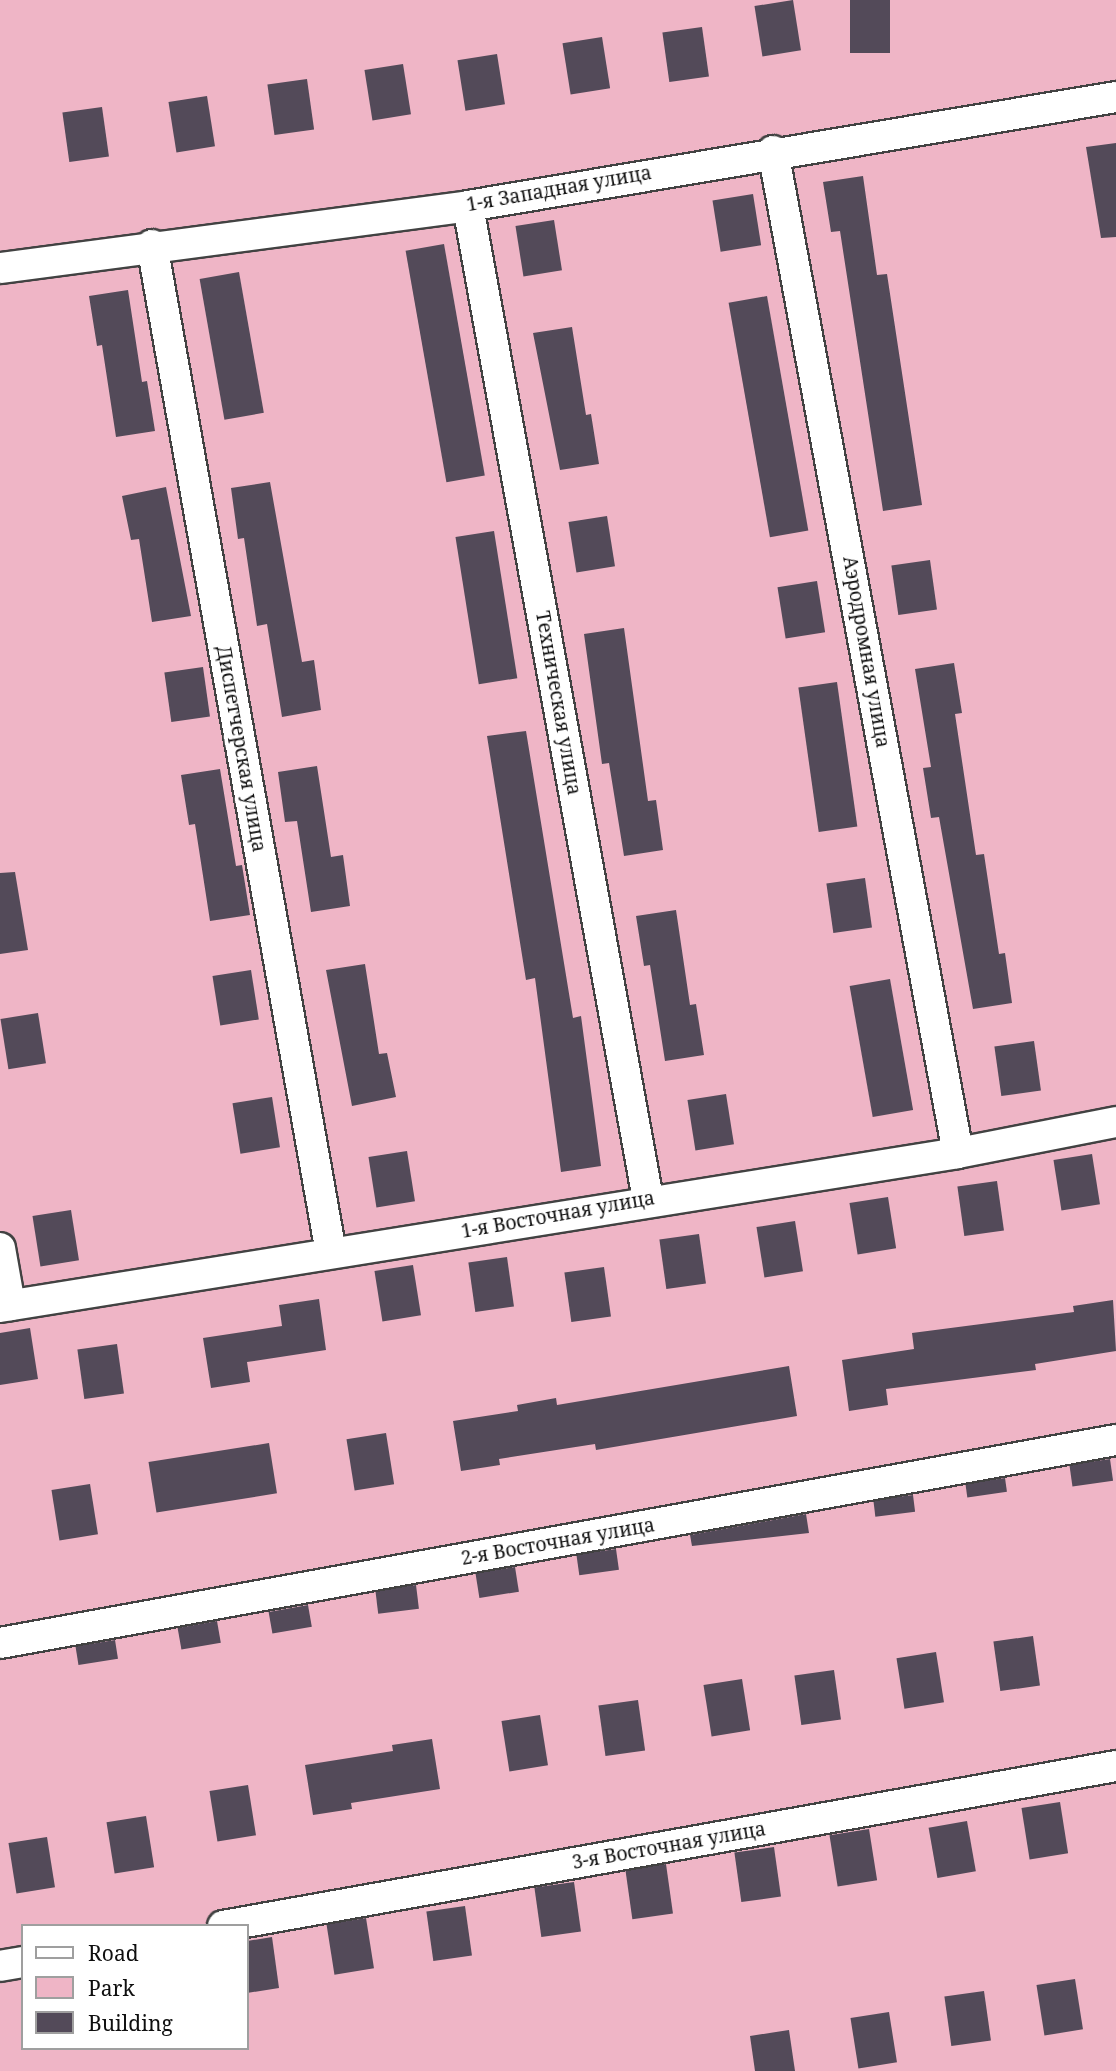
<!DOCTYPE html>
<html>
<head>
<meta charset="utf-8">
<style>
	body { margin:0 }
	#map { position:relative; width:1116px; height:2071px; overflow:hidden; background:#fff1ff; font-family:"Noto Serif",serif }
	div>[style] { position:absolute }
	.green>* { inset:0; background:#efb5c6 }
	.building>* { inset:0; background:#534a59; transform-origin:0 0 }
	.roads { filter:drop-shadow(2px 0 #424242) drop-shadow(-2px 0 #424242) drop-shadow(0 2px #424242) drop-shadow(0 -2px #424242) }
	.minor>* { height:30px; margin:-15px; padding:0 15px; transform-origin:15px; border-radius:15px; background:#fff }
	span { translate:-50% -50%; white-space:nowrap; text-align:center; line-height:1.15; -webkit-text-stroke:7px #fff; paint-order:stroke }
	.street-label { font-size:19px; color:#0f0f0f }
	.legend { position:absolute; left:21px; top:1924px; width:228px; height:126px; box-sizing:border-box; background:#fff; border:2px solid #9f9f9f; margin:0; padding:9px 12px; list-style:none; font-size:21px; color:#0f0f0f }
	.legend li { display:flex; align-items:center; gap:14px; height:35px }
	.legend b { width:35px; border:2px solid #9f9f9f }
</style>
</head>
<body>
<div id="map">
	<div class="green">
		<i style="clip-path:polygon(evenodd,0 0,1116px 0,1116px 2071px,0 2071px,0 0,23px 1926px,247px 1926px,247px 2048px,23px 2048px,23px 1926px)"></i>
	</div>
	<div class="building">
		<i style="left:793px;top:0;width:51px;height:39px;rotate:81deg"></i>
		<i style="left:850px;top:0;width:40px;height:53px"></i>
		<i style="left:702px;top:27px;width:50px;height:40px;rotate:82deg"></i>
		<i style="left:602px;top:37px;width:52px;height:40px;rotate:81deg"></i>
		<i style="left:497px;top:54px;width:51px;height:40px;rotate:81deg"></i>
		<i style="left:403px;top:64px;width:51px;height:39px;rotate:81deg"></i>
		<i style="left:307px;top:79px;width:51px;height:40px;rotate:82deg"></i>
		<i style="left:207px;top:96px;width:51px;height:39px;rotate:81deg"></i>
		<i style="left:102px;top:107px;width:50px;height:40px;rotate:82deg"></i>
		<i style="clip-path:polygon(1116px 143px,1116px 237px,1101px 238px,1086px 147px)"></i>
		<i style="clip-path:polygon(863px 176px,877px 275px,887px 274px,922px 505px,883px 511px,840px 231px,831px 232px,823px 182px)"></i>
		<i style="left:753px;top:194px;width:52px;height:41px;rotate:81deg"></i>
		<i style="left:554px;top:220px;width:51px;height:39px;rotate:81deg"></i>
		<i style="left:444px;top:244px;width:235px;height:39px;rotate:80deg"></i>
		<i style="left:239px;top:272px;width:143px;height:40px;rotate:80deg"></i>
		<i style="clip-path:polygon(128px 290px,142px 382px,147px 381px,155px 431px,116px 437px,102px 345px,97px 346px,89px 296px)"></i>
		<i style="left:767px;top:296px;width:238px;height:39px;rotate:80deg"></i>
		<i style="clip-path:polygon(572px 327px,586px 415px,591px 414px,599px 464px,560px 470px,533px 333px)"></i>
		<i style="clip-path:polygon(270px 482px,302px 662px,314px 660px,321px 710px,282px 717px,267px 624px,257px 626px,244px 538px,238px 539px,231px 488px)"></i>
		<i style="clip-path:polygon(166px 487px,191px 616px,152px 622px,139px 539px,131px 540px,122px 496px)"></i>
		<i style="left:607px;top:516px;width:51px;height:39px;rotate:81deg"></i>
		<i style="left:494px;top:531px;width:149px;height:39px;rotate:81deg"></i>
		<i style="left:930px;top:560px;width:50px;height:39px;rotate:82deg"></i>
		<i style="left:817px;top:581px;width:52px;height:40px;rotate:81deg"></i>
		<i style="clip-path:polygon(624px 628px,648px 801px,656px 800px,663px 850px,624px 856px,609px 763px,602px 764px,584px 634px)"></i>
		<i style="clip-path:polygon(954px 663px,962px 713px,955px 714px,976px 855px,984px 854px,999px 954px,1005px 953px,1012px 1003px,973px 1009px,939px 817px,931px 818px,923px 768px,931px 767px,915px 669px)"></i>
		<i style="left:203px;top:667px;width:50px;height:39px;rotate:82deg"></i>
		<i style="left:837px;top:682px;width:146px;height:39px;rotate:82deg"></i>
		<i style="clip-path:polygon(526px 731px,573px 1018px,581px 1016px,601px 1166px,561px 1172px,535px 978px,526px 980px,487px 736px)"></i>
		<i style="clip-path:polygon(317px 766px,331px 857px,343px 855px,350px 906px,311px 912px,297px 821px,285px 822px,278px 772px)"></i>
		<i style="clip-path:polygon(220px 769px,236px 866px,242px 865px,250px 915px,210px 921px,195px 824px,189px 825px,181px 775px)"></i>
		<i style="clip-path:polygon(15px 872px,28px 950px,0 954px,0 873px)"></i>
		<i style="left:865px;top:878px;width:50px;height:39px;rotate:82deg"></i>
		<i style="clip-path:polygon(676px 910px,690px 1005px,696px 1004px,704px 1055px,665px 1061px,650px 965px,644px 966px,636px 916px)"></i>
		<i style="clip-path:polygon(365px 964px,379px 1054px,387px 1053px,396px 1097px,352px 1106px,326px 970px)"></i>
		<i style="left:251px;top:970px;width:50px;height:39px;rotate:81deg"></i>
		<i style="left:890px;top:979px;width:133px;height:41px;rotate:80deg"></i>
		<i style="left:38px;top:1013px;width:51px;height:38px;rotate:81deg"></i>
		<i style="left:1034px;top:1041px;width:50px;height:40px;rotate:82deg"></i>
		<i style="left:726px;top:1094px;width:51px;height:39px;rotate:81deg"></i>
		<i style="left:272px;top:1097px;width:51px;height:40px;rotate:81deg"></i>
		<i style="left:407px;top:1151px;width:51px;height:39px;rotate:81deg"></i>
		<i style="left:1092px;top:1154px;width:51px;height:39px;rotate:81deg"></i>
		<i style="left:997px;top:1181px;width:50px;height:40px;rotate:82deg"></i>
		<i style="left:888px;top:1197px;width:52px;height:39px;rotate:81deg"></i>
		<i style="left:71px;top:1210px;width:51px;height:39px;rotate:81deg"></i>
		<i style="left:795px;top:1221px;width:51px;height:39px;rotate:81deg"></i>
		<i style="left:699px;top:1234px;width:50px;height:40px;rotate:82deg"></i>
		<i style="left:507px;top:1257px;width:50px;height:39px;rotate:82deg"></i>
		<i style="left:413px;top:1265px;width:51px;height:39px;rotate:81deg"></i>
		<i style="left:604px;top:1267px;width:50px;height:40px;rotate:82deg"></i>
		<i style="clip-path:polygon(319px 1299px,326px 1350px,247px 1362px,250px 1382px,211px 1388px,203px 1338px,282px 1326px,279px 1305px)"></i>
		<i style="clip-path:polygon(1113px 1300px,1116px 1351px,1035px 1364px,1036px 1370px,886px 1389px,888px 1405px,849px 1411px,842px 1360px,914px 1349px,912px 1333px,1074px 1312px,1073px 1306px)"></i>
		<i style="clip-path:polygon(30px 1328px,38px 1379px,0 1385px,0 1333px)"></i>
		<i style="left:117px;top:1344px;width:50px;height:40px;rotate:82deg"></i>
		<i style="clip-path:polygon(789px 1366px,797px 1416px,596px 1450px,595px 1444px,499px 1459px,500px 1465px,461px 1471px,453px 1421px,518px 1411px,517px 1405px,556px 1398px,557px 1405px)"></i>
		<i style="left:386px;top:1433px;width:52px;height:40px;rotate:81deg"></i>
		<i style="left:269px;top:1443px;width:51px;height:122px;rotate:81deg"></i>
		<i style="left:1110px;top:1459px;width:22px;height:41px;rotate:82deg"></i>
		<i style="left:1005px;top:1478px;width:14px;height:40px;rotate:82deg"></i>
		<i style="left:90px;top:1484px;width:51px;height:39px;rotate:81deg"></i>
		<i style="left:913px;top:1495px;width:17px;height:40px;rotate:83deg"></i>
		<i style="clip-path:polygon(806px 1514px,809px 1533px,692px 1546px,690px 1535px)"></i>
		<i style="left:616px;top:1549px;width:21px;height:40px;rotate:82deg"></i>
		<i style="left:515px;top:1567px;width:25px;height:40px;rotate:81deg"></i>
		<i style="left:416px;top:1585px;width:24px;height:41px;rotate:83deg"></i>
		<i style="left:308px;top:1605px;width:22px;height:40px;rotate:80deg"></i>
		<i style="left:217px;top:1621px;width:22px;height:40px;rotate:80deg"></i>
		<i style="left:1033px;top:1636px;width:50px;height:40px;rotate:82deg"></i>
		<i style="left:115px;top:1640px;width:19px;height:40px;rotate:81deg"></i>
		<i style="left:936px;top:1652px;width:51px;height:40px;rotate:81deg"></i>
		<i style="left:834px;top:1670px;width:50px;height:40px;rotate:82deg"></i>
		<i style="left:742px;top:1679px;width:52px;height:39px;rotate:81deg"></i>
		<i style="left:638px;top:1700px;width:51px;height:40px;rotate:82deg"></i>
		<i style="left:540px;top:1715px;width:51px;height:39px;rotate:81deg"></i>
		<i style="clip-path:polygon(432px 1739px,440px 1789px,351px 1803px,352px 1809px,313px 1815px,305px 1765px,393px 1751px,392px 1745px)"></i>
		<i style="left:248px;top:1785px;width:51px;height:39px;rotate:81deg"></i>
		<i style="left:1060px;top:1802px;width:52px;height:39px;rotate:81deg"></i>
		<i style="left:146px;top:1816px;width:52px;height:40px;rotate:81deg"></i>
		<i style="left:967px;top:1821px;width:51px;height:39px;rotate:80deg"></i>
		<i style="left:869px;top:1829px;width:52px;height:40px;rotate:81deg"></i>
		<i style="left:47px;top:1837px;width:51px;height:39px;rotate:81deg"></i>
		<i style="left:774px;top:1847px;width:50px;height:40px;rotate:82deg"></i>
		<i style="left:666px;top:1864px;width:50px;height:41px;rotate:82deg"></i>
		<i style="left:574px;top:1882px;width:50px;height:40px;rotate:82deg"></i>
		<i style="left:465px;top:1906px;width:50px;height:39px;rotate:82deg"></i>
		<i style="left:366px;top:1918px;width:51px;height:40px;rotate:81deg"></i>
		<i style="clip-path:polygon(272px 1937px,279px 1988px,247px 1993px,247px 1941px)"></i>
		<i style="left:1075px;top:1979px;width:51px;height:39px;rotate:81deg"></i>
		<i style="left:984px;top:1991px;width:50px;height:40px;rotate:82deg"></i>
		<i style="left:889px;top:2012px;width:51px;height:39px;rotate:81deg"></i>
		<i style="clip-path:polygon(789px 2030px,795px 2071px,755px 2071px,750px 2036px)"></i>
	</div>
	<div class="roads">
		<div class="minor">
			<i style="left:773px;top:151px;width:1019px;rotate:79.54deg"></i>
			<i style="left:468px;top:206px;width:1009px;rotate:79.73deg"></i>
			<i style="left:152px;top:245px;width:1024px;rotate:79.93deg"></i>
			<i style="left:0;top:268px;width:472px;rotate:-7.5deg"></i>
			<i style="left:468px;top:206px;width:657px;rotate:-9.55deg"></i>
			<i style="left:0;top:1248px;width:58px;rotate:80deg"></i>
			<i style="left:0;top:1307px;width:970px;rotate:-9.13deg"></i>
			<i style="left:958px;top:1153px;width:161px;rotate:-11.1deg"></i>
			<i style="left:0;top:1643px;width:1134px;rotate:-10.31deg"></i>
			<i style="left:223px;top:1926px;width:907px;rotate:-10.16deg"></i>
			<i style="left:0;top:1966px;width:23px;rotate:-10deg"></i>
		</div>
	</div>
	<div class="street-label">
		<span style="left:559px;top:189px;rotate:-10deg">1-я Западная улица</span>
		<span style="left:866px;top:652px;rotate:80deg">Аэродромная улица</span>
		<span style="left:558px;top:703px;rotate:80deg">Техническая улица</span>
		<span style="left:241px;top:749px;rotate:80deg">Диспетчерская улица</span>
		<span style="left:558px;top:1215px;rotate:-10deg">1-я Восточная улица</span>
		<span style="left:558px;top:1542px;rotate:-10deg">2-я Восточная улица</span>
		<span style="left:669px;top:1846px;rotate:-10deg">3-я Восточная улица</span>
	</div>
	<ul class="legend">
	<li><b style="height:9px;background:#fff"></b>Road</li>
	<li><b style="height:19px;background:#efb5c6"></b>Park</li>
	<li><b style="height:19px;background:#534a59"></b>Building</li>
	</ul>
</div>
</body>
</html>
